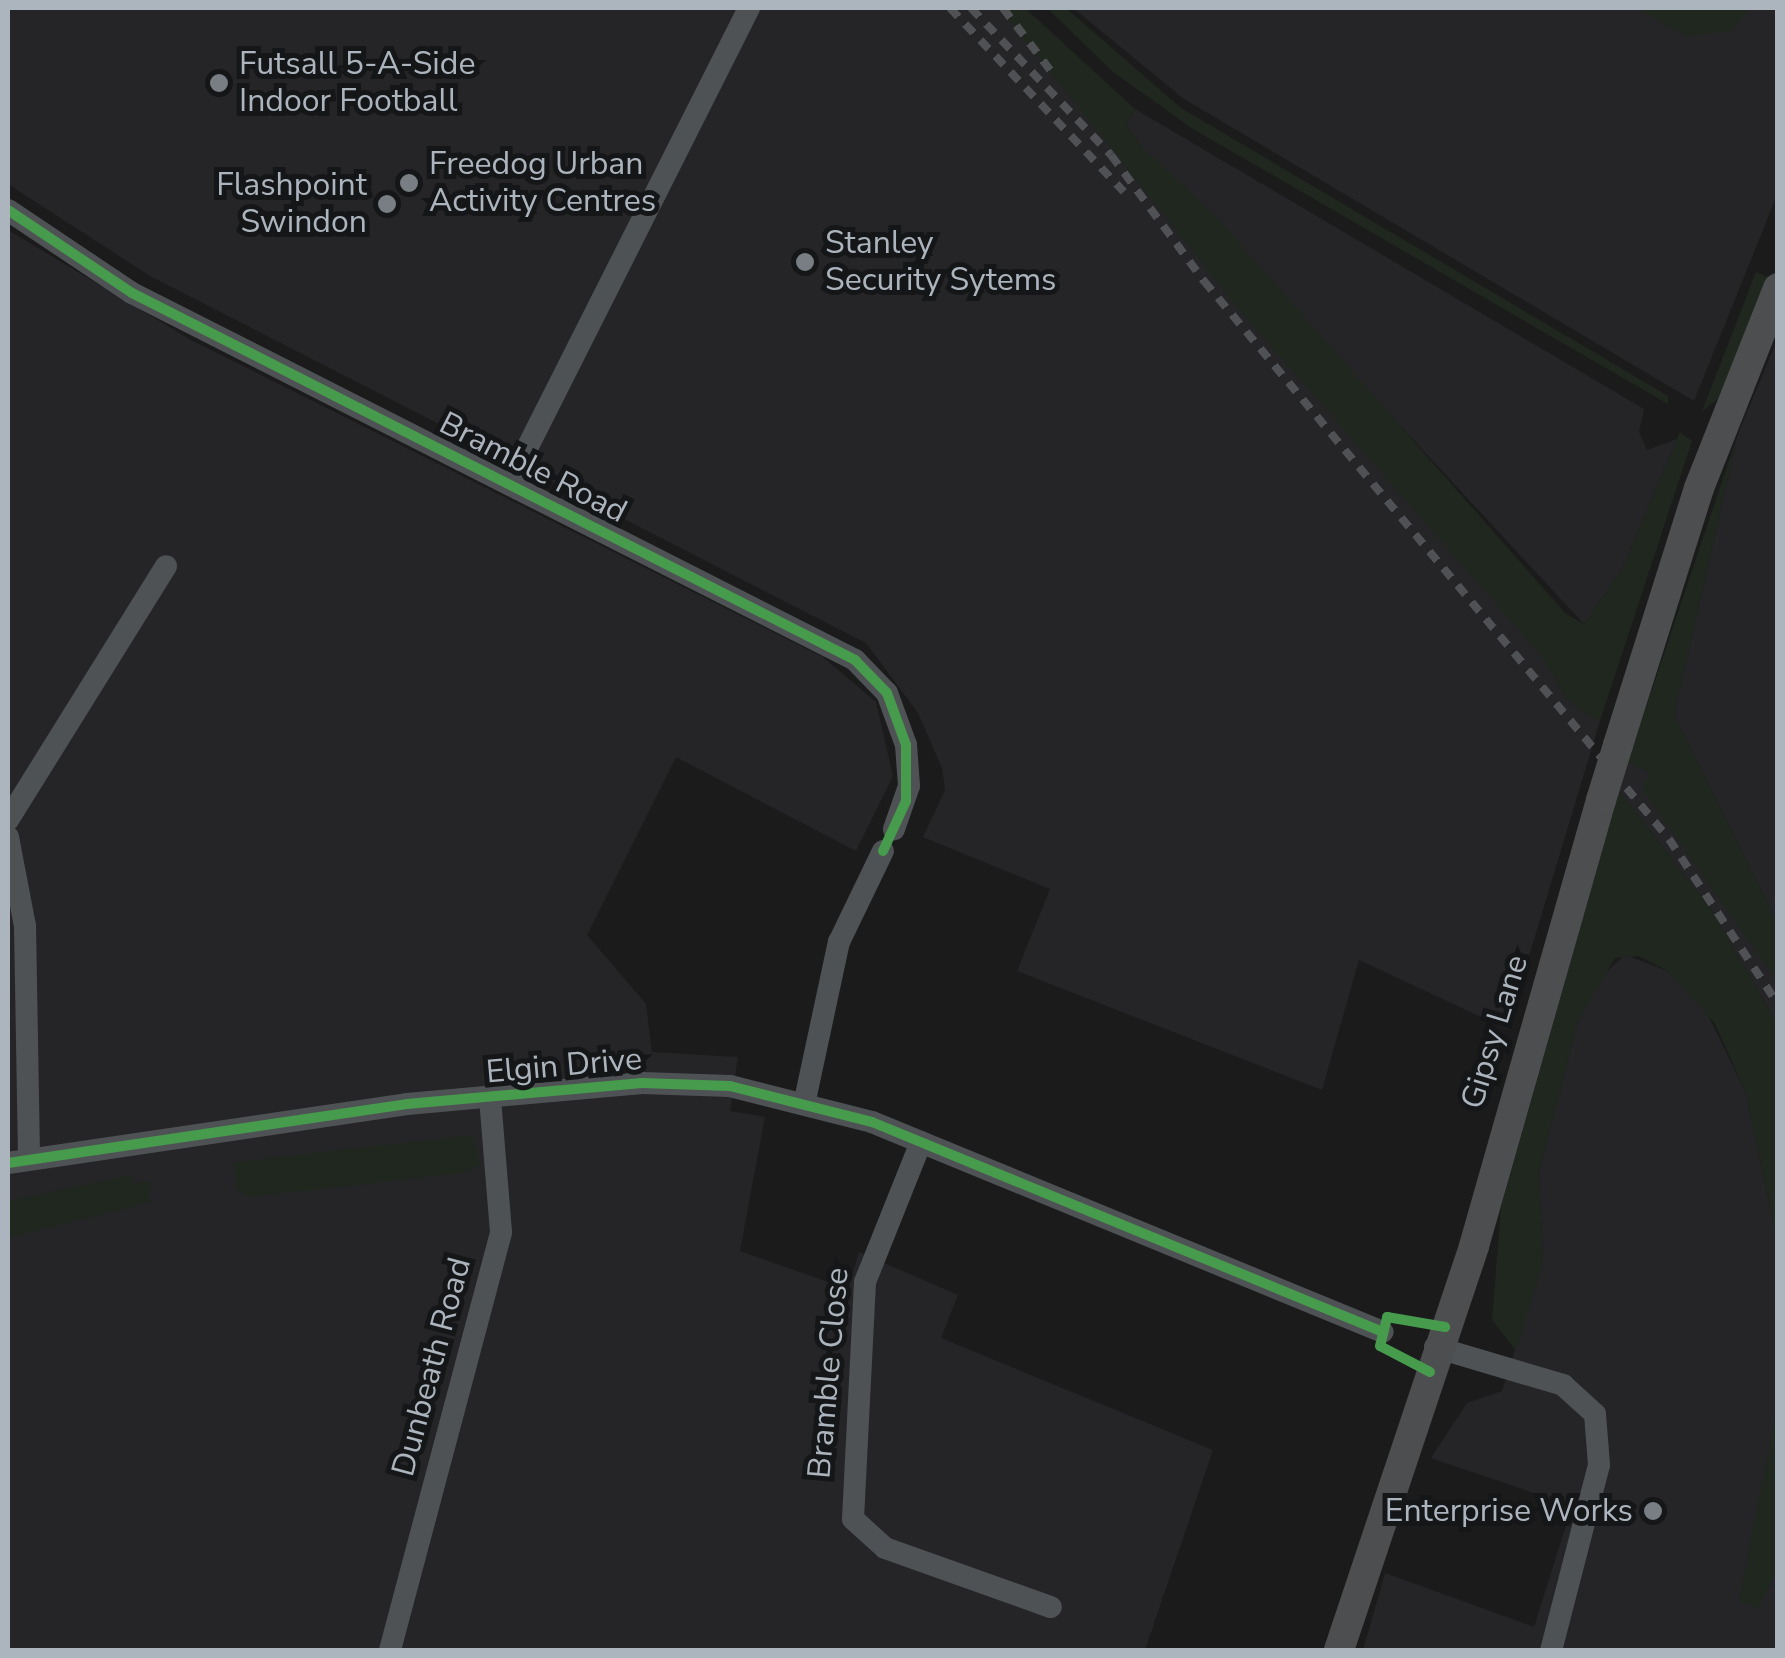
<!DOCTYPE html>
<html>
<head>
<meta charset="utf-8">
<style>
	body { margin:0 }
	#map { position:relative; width:1785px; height:1658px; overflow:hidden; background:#1b1b1c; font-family:"Nunito Sans",sans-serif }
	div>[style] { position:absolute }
	.built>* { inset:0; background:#252528 }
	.green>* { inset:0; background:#1f271f }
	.minor>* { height:22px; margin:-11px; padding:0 11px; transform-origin:11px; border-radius:11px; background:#4f5255 }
	.major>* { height:30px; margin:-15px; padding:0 15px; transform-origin:15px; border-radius:15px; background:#4d4e50 }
	.rail>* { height:8px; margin-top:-4px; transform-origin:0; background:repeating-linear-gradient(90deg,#4f5154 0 12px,transparent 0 22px) }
	.major-bridge>* { height:30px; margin:-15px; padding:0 15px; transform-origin:15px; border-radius:15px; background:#4d4e50 }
	.cycleway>* { height:10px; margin:-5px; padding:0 5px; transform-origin:5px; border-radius:5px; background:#469c4c }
	.dots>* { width:28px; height:28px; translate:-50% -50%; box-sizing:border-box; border:5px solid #151618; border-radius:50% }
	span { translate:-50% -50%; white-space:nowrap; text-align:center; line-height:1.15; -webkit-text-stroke:10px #151618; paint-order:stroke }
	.poi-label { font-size:32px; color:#acb4bd }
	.left { translate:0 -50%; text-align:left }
	.right { translate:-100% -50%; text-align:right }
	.street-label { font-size:32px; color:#acb4bd }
	.frame { position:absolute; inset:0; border:10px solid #acb4bd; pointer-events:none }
</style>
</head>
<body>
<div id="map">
	<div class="built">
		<i style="clip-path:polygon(8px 8px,1024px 8px,1540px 653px,1568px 701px,1600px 721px,1507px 1029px,1359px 960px,1322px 1090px,1017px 971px,1050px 889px,923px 837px,945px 790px,942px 768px,918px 713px,866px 643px,150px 276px,8px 184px)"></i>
		<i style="clip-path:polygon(1073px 8px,1777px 8px,1777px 195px,1694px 401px,1184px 99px)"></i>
		<i style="clip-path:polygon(1135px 109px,1644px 409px,1639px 432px,1647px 450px,1677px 439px,1623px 568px,1584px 624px,1139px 144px,1126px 125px)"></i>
		<i style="clip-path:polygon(8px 230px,191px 340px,823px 657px,876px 702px,893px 776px,856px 851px,676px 757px,587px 935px,646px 1004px,652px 1052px,738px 1057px,730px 1111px,765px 1117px,740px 1251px,848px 1289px,859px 1252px,958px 1295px,941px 1338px,1213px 1450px,1145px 1650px,8px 1650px)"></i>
		<i style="clip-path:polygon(1777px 340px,1777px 922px,1674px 715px,1738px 434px)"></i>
		<i style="clip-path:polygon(1628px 761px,1651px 773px,1643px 789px,1777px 973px,1777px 1024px,1711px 909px,1619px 791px)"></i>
		<i style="clip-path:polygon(1625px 955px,1668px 971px,1704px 1007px,1746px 1093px,1777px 1240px,1777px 1650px,1363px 1650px,1385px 1573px,1534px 1627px,1572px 1506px,1431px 1458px,1467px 1403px,1502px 1391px,1543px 1262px,1539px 1171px,1578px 1021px,1597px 980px)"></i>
	</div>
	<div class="green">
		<i style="clip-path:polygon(999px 8px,1025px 8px,1135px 109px,1126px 125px,1139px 144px,1217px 218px,1566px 614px,1584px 624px,1623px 568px,1680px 432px,1692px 441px,1600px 721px,1568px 701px,1539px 653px,1243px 314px)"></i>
		<i style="clip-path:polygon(1047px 8px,1066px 8px,1181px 108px,1668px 396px,1668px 404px,1193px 129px,1113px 72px)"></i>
		<i style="clip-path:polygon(1637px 8px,1749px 8px,1731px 31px,1686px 36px)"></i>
		<i style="clip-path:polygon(1756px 272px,1768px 277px,1719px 398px,1702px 411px)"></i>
		<i style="clip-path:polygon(1738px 434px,1674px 715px,1777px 922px,1777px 981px,1642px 789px,1650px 773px,1628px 761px)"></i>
		<i style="clip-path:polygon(1619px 791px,1711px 909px,1777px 1024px,1777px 1240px,1746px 1093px,1715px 1024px,1668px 971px,1639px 956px,1615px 958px,1578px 1021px,1539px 1171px,1543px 1262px,1516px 1351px,1492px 1320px,1501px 1207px)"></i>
		<i style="clip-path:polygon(472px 1135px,481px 1165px,463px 1173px,250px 1197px,236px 1190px,234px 1162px)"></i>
		<i style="clip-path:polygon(131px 1175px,132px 1183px,149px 1181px,151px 1202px,8px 1238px,8px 1201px)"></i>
		<i style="clip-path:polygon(1777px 1407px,1777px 1570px,1758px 1609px,1739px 1601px)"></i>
	</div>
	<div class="minor">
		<i style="left:8px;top:210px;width:149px;rotate:33.8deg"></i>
		<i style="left:132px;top:293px;width:811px;rotate:26.91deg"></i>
		<i style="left:855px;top:660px;width:46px;rotate:45.9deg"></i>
		<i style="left:887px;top:693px;width:55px;rotate:69.9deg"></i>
		<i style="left:906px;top:745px;width:41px;rotate:85.8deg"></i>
		<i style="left:909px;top:786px;width:46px;rotate:109.2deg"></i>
		<i style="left:509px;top:484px;width:533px;rotate:-63.24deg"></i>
		<i style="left:8px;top:820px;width:299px;rotate:-58.1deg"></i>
		<i style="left:8px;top:837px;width:91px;rotate:79.2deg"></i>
		<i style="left:25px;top:926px;width:232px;rotate:89deg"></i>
		<i style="left:805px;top:1100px;width:162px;rotate:-77.9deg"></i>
		<i style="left:839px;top:942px;width:101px;rotate:-64.2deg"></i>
		<i style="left:921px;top:1142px;width:151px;rotate:111.8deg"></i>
		<i style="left:865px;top:1282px;width:237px;rotate:92.9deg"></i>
		<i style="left:853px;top:1519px;width:43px;rotate:42.2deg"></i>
		<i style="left:885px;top:1548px;width:176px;rotate:19.6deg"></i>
		<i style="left:8px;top:1163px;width:403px;rotate:-8.4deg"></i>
		<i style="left:407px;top:1104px;width:236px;rotate:-5.1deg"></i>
		<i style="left:642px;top:1083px;width:88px;rotate:2deg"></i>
		<i style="left:730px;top:1086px;width:146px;rotate:14.2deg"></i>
		<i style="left:872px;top:1122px;width:552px;rotate:22.34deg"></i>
		<i style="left:1435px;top:1347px;width:134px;rotate:16.5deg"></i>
		<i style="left:1563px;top:1385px;width:43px;rotate:42.2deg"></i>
		<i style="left:1595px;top:1414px;width:51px;rotate:85.5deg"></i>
		<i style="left:1599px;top:1465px;width:191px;rotate:104.5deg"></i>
		<i style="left:390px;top:1650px;width:432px;rotate:-75.1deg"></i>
		<i style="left:501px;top:1232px;width:135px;rotate:-94.7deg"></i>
	</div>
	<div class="major">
		<i style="left:1618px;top:745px;width:269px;rotate:-72.5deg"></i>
		<i style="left:1699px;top:488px;width:215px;rotate:-68.4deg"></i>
		<i style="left:1339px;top:1650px;width:426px;rotate:-71.5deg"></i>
		<i style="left:1474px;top:1246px;width:464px;rotate:-74.1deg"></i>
	</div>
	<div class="rail">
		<i style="left:950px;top:8px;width:253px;rotate:46.6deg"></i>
		<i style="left:971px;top:8px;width:203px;rotate:46.4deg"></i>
		<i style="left:1111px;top:155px;width:157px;rotate:53.6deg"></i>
		<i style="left:1204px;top:281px;width:726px;rotate:50.19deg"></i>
		<i style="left:1669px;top:839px;width:198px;rotate:56.6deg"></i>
		<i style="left:1003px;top:8px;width:78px;rotate:52.8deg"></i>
	</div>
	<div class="major-bridge">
		<i style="left:1601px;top:800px;width:58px;rotate:-72.8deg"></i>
	</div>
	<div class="cycleway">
		<i style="left:8px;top:210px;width:149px;rotate:33.8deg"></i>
		<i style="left:132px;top:293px;width:811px;rotate:26.91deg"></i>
		<i style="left:855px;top:660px;width:46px;rotate:45.9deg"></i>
		<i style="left:887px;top:693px;width:55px;rotate:69.9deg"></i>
		<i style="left:906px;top:745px;width:56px;rotate:90deg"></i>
		<i style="left:906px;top:801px;width:55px;rotate:114.7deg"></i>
		<i style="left:8px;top:1163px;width:403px;rotate:-8.4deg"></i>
		<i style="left:407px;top:1104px;width:236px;rotate:-5.1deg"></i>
		<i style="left:642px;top:1083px;width:88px;rotate:2deg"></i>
		<i style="left:730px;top:1086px;width:146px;rotate:14.2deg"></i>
		<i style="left:872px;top:1122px;width:552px;rotate:22.34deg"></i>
		<i style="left:1430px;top:1372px;width:56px;rotate:-152.5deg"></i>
		<i style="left:1380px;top:1346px;width:30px;rotate:-76deg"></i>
		<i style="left:1387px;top:1317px;width:59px;rotate:9.8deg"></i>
	</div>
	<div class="dots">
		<i style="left:219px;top:83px;background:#797e85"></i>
		<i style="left:409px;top:183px;background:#797e85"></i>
		<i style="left:387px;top:204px;background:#797e85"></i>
		<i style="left:805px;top:262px;background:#797e85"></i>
		<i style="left:1653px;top:1511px;background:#797e85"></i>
	</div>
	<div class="poi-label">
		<span class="left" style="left:239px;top:83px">Futsall 5-A-Side<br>Indoor Football</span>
		<span class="left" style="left:429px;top:183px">Freedog Urban<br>Activity Centres</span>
		<span class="right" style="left:367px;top:204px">Flashpoint<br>Swindon</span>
		<span class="left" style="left:825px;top:262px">Stanley<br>Security Sytems</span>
		<span class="right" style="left:1633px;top:1511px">Enterprise Works</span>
	</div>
	<div class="street-label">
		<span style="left:533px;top:468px;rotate:27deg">Bramble Road</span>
		<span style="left:1495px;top:1032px;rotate:-73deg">Gipsy Lane</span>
		<span style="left:564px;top:1066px;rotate:-5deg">Elgin Drive</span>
		<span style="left:432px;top:1367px;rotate:-75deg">Dunbeath Road</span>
		<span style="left:829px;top:1373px;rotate:-85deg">Bramble Close</span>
	</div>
	<div class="frame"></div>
</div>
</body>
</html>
